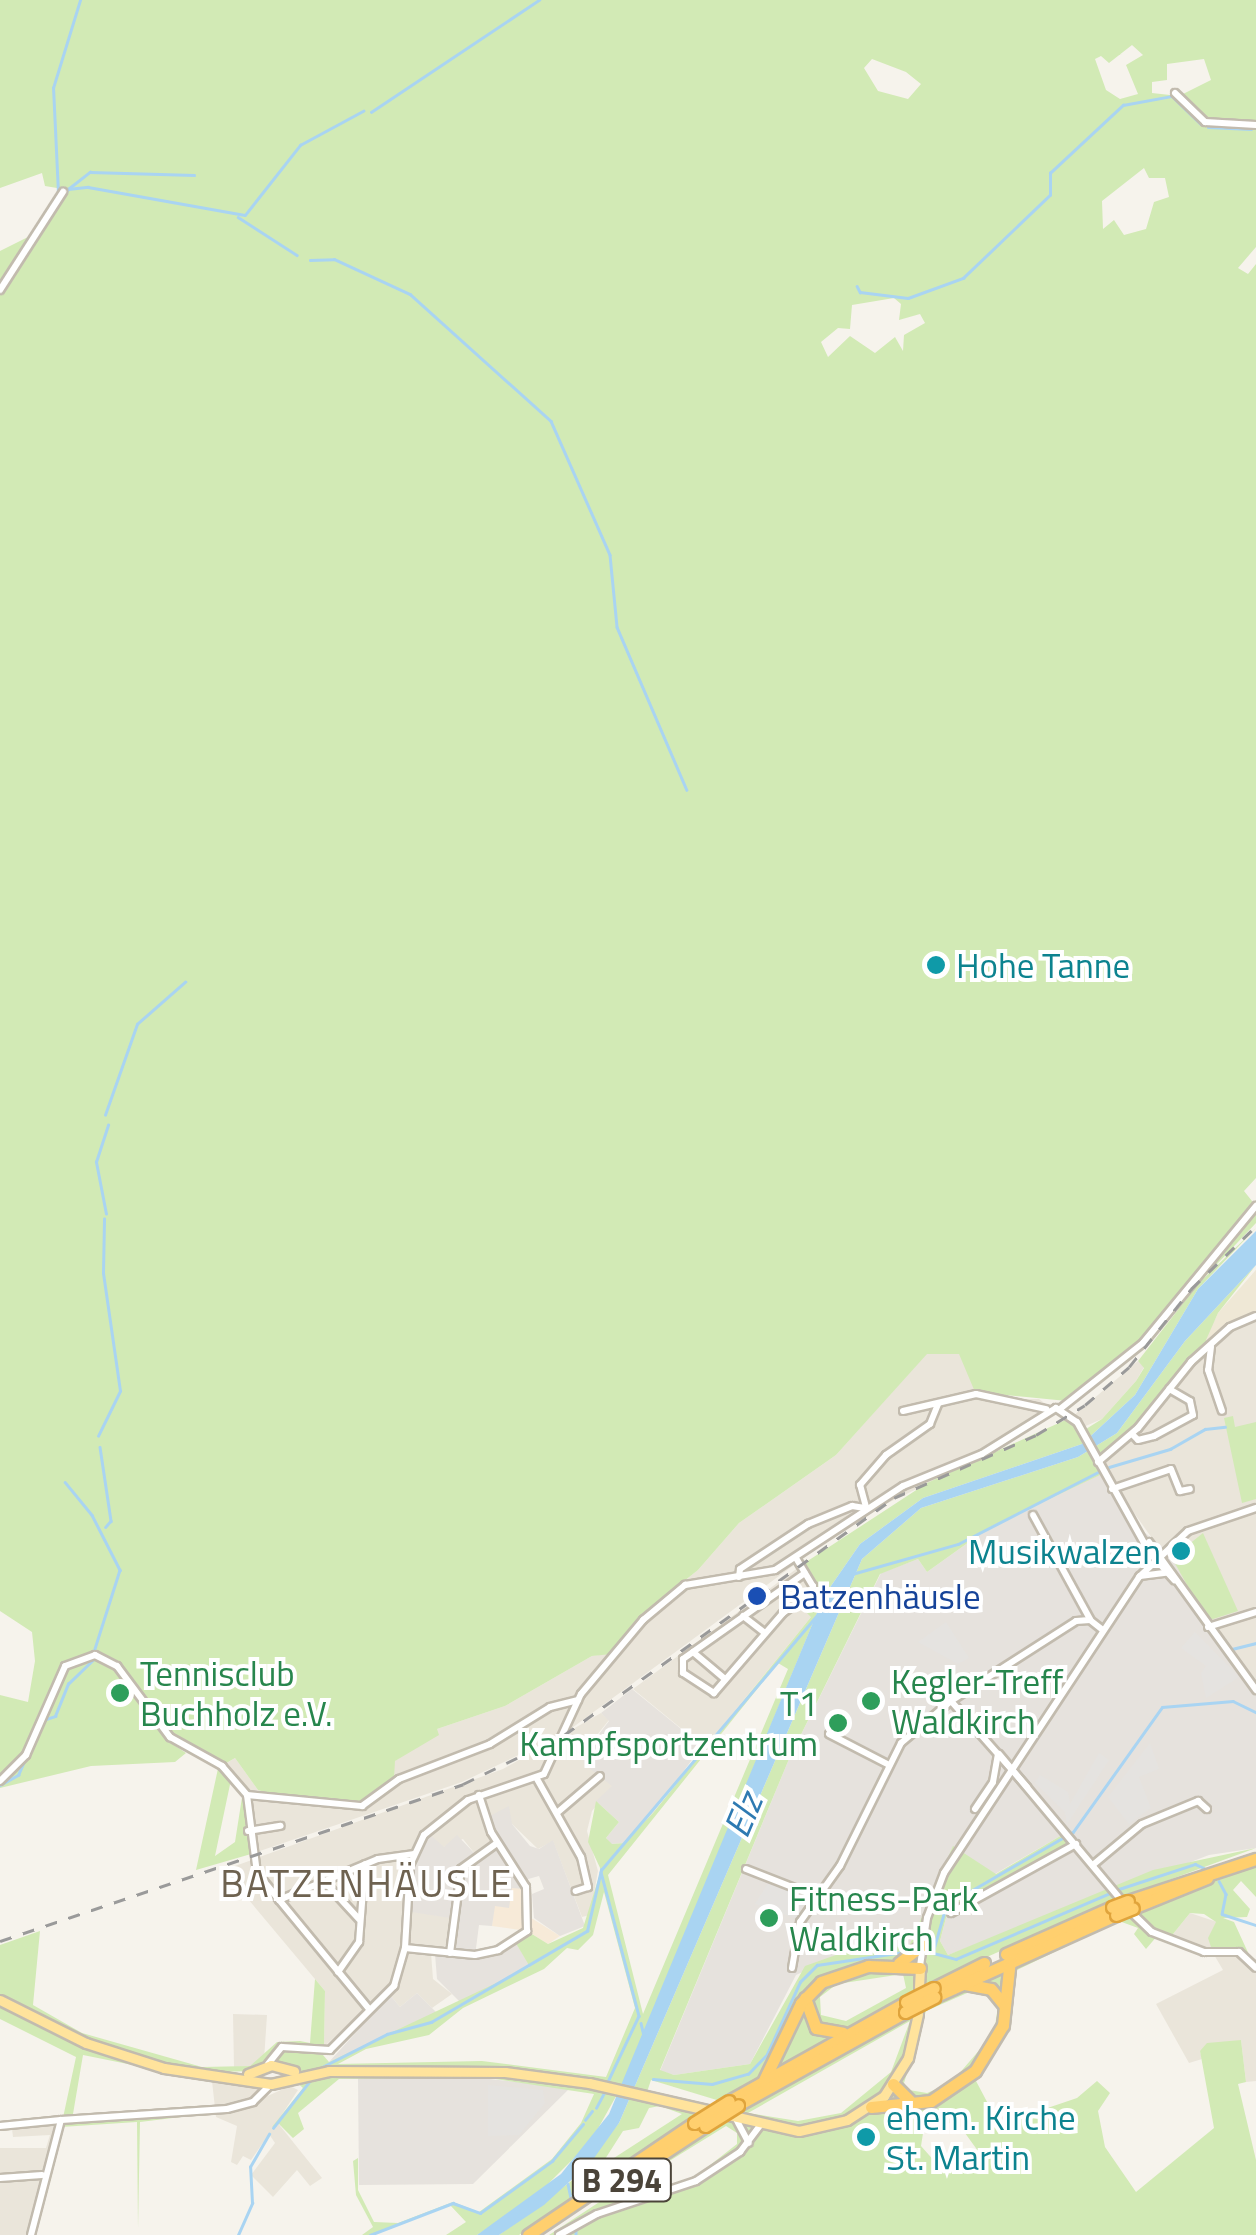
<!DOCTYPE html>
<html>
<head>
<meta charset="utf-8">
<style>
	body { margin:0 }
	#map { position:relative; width:1256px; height:2235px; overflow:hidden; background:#f6f3ec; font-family:"Titillium Web",sans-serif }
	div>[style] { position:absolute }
	.residential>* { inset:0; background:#eae5da }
	.commercial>* { inset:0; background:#f7ead8 }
	.industrial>* { inset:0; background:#e6e2dd }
	.education>* { inset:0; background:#efe8d6 }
	.green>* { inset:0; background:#d2eab5 }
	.parking>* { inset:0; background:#e5e3e0 }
	.water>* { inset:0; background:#a9d4f2 }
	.stream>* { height:2.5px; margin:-1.25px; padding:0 1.25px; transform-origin:1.25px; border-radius:1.25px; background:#a9d4f2 }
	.roads { filter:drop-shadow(2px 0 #c2bbae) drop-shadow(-2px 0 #c2bbae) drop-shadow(0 2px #c2bbae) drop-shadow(0 -2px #c2bbae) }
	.minor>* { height:6px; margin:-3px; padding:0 3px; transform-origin:3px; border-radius:3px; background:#fff }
	.major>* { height:9px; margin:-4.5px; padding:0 4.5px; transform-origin:4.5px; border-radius:4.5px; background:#ffe39c }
	.highway>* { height:11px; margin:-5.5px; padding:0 5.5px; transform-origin:5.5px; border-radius:5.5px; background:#ffcf6e }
	.rail>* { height:2.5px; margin-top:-1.25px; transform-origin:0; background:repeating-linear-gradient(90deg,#9a9a9a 0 12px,transparent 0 24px) }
	.bridges { filter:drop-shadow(2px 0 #e0a43c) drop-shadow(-2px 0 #e0a43c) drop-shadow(0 2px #e0a43c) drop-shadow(0 -2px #e0a43c) }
	.highway-bridge>* { height:11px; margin:-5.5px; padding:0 5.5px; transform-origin:5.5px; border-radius:5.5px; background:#ffcf6e }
	.dots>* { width:28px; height:28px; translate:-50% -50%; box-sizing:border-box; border:5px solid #fff; border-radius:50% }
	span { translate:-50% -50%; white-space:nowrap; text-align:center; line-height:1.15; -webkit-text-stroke:8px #fff; paint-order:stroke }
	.shield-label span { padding:2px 8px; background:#fff; border:2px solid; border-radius:8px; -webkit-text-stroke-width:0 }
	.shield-label { font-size:32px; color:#4b4439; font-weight:700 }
	.culture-label { font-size:35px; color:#0d838f }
	.left { translate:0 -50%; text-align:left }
	.right { translate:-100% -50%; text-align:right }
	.transit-label { font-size:35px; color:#164399 }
	.leisure-label { font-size:35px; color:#27864d }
	.water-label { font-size:38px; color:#2e7ab2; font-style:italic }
	.neighbourhood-label { font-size:38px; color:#6e6250; letter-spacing:2.5px }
</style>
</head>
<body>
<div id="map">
	<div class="residential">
		<i style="clip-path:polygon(1256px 1270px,1256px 1685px,1098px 1462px)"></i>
		<i style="clip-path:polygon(927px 1353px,959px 1354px,1003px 1399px,1039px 1399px,1047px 1405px,1045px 1413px,989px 1454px,861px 1516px,565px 1733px,462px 1782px,251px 1854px,247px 1795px,222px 1766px,235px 1758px,258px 1790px,330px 1799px,388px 1783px,395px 1761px,437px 1729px,505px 1706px,592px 1656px,612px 1653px,639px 1617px,698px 1570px,739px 1523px,836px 1455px)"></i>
		<i style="clip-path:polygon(1138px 1361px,1144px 1367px,1136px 1381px,1102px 1419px,1081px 1428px,1072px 1417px)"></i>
		<i style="clip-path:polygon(803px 1564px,815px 1586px,811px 1617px,705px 1748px,633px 1689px)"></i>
		<i style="clip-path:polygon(601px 1713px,609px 1720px,586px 1749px,613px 1786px,592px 1811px,587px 1831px,598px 1871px,590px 1915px,582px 1917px,553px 1841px,538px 1849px,512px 1824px,497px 1843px,475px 1854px,463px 1839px,444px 1847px,410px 1865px,405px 1910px,452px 1918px,448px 1943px,441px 1949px,401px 1944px,392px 1983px,324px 2047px,325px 1991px,238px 1887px,235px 1866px,503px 1769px)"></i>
		<i style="clip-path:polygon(1190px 1913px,1217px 1922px,1256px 1968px,1256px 2081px,1246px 2082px,1241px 2040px,1200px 2051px,1202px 2059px,1189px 2063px,1156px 2004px,1223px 1970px,1213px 1953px,1169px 1939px)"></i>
		<i style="clip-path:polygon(410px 1951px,431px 1953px,433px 1979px,452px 1994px,432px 2008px,417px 1993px,400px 2007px,390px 1995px)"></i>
		<i style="clip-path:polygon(233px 2014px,267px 2015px,264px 2060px,250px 2066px,234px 2067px)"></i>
		<i style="clip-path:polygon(212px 2081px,254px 2082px,263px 2098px,290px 2086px,298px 2090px,277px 2122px,322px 2178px,310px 2186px,297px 2170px,273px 2197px,251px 2175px,275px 2143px,269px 2134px,251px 2160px,243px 2156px,237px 2165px,231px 2162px,237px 2126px,216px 2117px)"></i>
		<i style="clip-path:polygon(59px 2117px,38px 2228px,34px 2235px,0 2235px,0 2148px,46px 2148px,50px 2135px,13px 2137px,11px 2121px)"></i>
	</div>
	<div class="commercial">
		<i style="clip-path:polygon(512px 1887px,524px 1889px,528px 1916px,560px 1936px,548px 1944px,527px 1931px,492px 1926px,494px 1906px)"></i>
	</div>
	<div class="industrial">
		<i style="clip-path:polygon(1095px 1462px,1140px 1529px,1172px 1554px,1188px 1593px,1256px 1685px,1256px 1848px,1209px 1855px,948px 1955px,940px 1941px,948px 1910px,1062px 1849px,1062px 1835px,995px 1874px,953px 1847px,909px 1946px,850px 1950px,796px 1975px,750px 2064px,674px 2075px,660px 2071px,789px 1759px,881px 1573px,918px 1559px,927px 1572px,990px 1527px,1099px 1475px)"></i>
		<i style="clip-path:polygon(632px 1689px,702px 1746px,653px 1813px,624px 1843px,611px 1844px,606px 1838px,619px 1822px,596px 1801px,612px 1786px,584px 1764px,583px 1755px,609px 1721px,601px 1713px)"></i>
		<i style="clip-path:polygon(509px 1806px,512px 1824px,530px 1846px,539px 1849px,553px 1840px,585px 1926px,560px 1936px,534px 1918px,532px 1894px,544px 1889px,539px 1876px,521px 1881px,524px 1889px,512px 1888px,509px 1908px,495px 1906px,492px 1926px,479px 1925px,475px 1956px,514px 1940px,531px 1967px,460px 2002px,437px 1979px,435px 1954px,452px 1956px,456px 1919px,412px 1912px,413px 1854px,427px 1832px,444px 1847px,457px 1835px,475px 1854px,496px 1843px,484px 1819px)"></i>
		<i style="clip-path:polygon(417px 1993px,439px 2015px,329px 2062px,390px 1995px,400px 2007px)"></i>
		<i style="clip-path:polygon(471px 2077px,570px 2088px,473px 2184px,359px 2185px,358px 2078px)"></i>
	</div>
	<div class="education">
		<i style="clip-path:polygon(1256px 1270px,1256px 1316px,1211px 1346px,1206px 1340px,1218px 1313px)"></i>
	</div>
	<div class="green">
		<i style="clip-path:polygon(evenodd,0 0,1256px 0,1256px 247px,1238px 268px,1248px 274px,1256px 264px,1256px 1178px,1244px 1191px,1256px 1206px,1256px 1223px,1126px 1360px,1067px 1401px,975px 1392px,959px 1354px,927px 1354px,836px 1455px,739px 1523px,698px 1570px,639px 1617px,612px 1654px,592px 1656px,505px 1706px,437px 1729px,439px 1735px,395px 1761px,394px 1778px,374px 1797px,352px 1804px,287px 1799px,258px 1790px,235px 1758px,223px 1765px,232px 1775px,215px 1856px,235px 1842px,243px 1791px,251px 1854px,196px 1870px,219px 1764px,166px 1730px,137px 1689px,165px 1739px,186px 1753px,175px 1762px,91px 1766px,0 1788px,0 1695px,28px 1702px,35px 1661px,32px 1632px,0 1611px,0 251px,32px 235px,69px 190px,45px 186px,42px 173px,0 188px,0 0,1132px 45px,1143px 55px,1126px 65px,1138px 94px,1120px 99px,1106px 90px,1095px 59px,1101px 56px,1109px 63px,1132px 45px,0 0,872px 59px,906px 72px,921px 84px,908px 99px,878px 91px,864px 68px,872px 59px,0 0,1204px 59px,1211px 80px,1179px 96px,1152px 93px,1152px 82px,1167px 80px,1167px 64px,1204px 59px,0 0,1144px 168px,1149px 178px,1165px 178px,1169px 197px,1154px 202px,1146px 229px,1124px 235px,1114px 220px,1103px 229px,1102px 201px,1144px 168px,0 0,894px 298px,901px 304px,899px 320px,920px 314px,925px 323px,904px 335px,903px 351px,895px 337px,875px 353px,850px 336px,828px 357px,821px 342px,838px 328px,850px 329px,852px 305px,894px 298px)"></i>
		<i style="clip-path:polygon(evenodd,1256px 1228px,1198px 1289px,1135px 1395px,1082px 1444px,923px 1498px,860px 1544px,824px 1596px,624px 2082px,591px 2141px,534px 2198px,477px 2235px,446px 2235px,466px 2222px,450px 2205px,372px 2235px,362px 2235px,373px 2227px,356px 2195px,353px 2161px,358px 2158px,358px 2190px,374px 2222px,398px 2223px,453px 2202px,479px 2212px,552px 2159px,581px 2123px,594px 2094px,489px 2078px,339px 2079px,298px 2113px,304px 2129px,293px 2138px,279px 2124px,272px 2127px,303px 2088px,275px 2063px,283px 2049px,323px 2055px,329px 2062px,530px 1967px,514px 1940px,527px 1931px,548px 1944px,583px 1928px,601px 1870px,588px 1842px,596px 1801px,619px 1822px,606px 1838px,612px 1844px,624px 1843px,653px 1813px,811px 1617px,798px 1604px,815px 1592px,803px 1564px,927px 1483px,1072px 1417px,1086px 1429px,1102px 1419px,1136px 1381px,1144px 1368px,1138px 1361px,1199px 1283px,1256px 1228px,778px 1663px,788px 1669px,643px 2014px,608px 1875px,778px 1663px,1256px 1228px,604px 1892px,635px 2008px,606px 2077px,482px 2061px,338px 2064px,366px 2049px,429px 2035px,463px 2008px,544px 1969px,567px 1948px,578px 1950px,593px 1935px,604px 1892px)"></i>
		<i style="clip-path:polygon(evenodd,1256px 1265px,1218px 1313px,1206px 1340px,1211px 1346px,1152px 1413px,1095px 1462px,1100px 1475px,990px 1527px,927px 1572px,918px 1559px,880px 1574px,789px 1759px,660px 2070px,674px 2075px,750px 2064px,805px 1966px,850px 1950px,909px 1946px,953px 1846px,996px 1874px,1062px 1835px,1069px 1844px,948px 1910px,940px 1941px,948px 1955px,1153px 1870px,1256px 1848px,1120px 1898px,928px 1983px,906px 1994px,905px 2017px,1116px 1918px,1256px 1866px,1256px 1897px,1241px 1881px,1233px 1890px,1250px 1909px,1247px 1917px,1223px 1918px,1234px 1922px,1251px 1959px,1213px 1953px,1208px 1938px,1216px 1922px,1204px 1914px,1190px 1913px,1169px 1939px,1158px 1935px,1146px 1949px,1134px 1934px,1138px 1928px,1119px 1921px,1015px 1971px,1009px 2026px,976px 2081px,1003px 2132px,1018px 2118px,1077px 2098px,1097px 2081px,1110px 2093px,1098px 2111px,1105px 2147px,1136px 2192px,1214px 2128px,1200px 2051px,1207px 2043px,1241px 2040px,1246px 2082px,1238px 2084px,1256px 2160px,1256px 2235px,549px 2235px,743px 2108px,651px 2080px,647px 2092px,706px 2107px,519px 2235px,499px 2235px,574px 2179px,619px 2123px,862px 1559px,921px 1508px,1078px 1457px,1117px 1433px,1185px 1341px,1256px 1265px,903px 1974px,906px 1988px,846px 2021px,821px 2015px,820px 1997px,837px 1984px,903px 1974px,1256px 1265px,974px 1990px,987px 1992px,998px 2006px,994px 2033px,951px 2083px,927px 2093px,909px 2090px,904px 2083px,926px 2011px,974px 1990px,1256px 1265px,910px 2021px,891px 2072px,841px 2113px,798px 2121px,748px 2113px,910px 2021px,1256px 1265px,660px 2106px,682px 2114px,600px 2167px,623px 2131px,639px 2128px,649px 2108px,660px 2106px,1256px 1265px,957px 2122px,978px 2151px,937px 2164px,921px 2146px,924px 2127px,957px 2122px,1256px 1265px,726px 2126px,737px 2133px,737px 2144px,691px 2180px,608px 2199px,726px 2126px)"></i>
		<i style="clip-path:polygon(1233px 1416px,1235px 1427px,1256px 1422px,1256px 1499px,1242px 1503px,1224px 1418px)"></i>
		<i style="clip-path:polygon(1203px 1533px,1238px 1611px,1207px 1621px,1172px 1558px)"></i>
		<i style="clip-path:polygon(40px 1931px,33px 2005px,82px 2033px,202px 2067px,250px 2066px,277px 2042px,300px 2041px,310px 2043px,315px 1979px,325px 1991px,324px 2047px,281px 2043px,256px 2071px,212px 2072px,212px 2081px,83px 2055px,73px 2114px,214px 2113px,140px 2122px,138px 2229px,137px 2122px,61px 2127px,76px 2057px,0 2019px,0 2005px,84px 2046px,0 1997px,0 1945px)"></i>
	</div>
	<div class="parking">
		<i style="clip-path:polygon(946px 1622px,969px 1658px,958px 1664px,918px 1642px)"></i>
		<i style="clip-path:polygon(1195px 1632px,1239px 1677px,1206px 1698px,1201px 1673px,1206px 1666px,1181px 1648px)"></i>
		<i style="clip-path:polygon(1150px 1743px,1159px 1769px,1139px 1777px,1151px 1808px,1129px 1824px,1108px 1797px)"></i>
		<i style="clip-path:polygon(1099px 1753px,1109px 1760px,1067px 1824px,1065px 1812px,1035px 1783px,1040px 1775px,1068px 1792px,1070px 1804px)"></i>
		<i style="clip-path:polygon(770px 1880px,805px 1894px,771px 1884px,805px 1897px,797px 1919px,755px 1904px)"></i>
		<i style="clip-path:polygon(488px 2085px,543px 2090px,545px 2103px,519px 2135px,488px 2136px)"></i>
	</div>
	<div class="water">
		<i style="clip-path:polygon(1256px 1231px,1256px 1265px,1185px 1341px,1117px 1433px,1078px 1457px,921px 1508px,862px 1559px,619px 2123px,592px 2161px,544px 2205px,499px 2235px,477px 2235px,561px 2174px,609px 2114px,824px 1596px,860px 1544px,923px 1498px,1082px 1444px,1135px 1395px,1198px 1289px)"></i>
	</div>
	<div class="stream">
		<i style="left:371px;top:112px;width:202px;rotate:-33.7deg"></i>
		<i style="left:1208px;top:127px;width:43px;rotate:2.7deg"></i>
		<i style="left:68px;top:189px;width:28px;rotate:-38deg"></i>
		<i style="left:90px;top:172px;width:104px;rotate:1.7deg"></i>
		<i style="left:58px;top:193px;width:105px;rotate:-92.7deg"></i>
		<i style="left:53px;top:88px;width:92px;rotate:-72.9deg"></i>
		<i style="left:63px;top:198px;width:10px;rotate:-61deg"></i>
		<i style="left:68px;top:189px;width:20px;rotate:-6deg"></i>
		<i style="left:88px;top:187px;width:159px;rotate:10.1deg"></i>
		<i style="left:245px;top:215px;width:89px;rotate:-51.8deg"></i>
		<i style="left:300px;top:145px;width:72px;rotate:-28.4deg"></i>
		<i style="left:238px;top:217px;width:70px;rotate:32.8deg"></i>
		<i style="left:310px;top:260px;width:24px;rotate:-2deg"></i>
		<i style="left:334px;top:259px;width:84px;rotate:24.7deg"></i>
		<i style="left:410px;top:294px;width:190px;rotate:42deg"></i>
		<i style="left:551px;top:421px;width:146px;rotate:66.2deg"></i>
		<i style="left:610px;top:555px;width:72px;rotate:84.4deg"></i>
		<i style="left:617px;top:627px;width:177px;rotate:66.8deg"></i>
		<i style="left:11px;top:267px;width:32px;rotate:-58deg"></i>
		<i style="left:857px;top:286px;width:7px;rotate:63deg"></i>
		<i style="left:860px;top:292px;width:48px;rotate:7.1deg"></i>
		<i style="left:908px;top:298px;width:59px;rotate:-20deg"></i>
		<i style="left:963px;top:278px;width:120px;rotate:-43.7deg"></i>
		<i style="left:1050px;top:195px;width:22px;rotate:-90deg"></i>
		<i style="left:1050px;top:173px;width:100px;rotate:-43deg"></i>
		<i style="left:1123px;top:105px;width:50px;rotate:-10.4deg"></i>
		<i style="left:1172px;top:96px;width:40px;rotate:44deg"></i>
		<i style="left:105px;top:1115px;width:96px;rotate:-70.6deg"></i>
		<i style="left:137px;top:1024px;width:64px;rotate:-41.2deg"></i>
		<i style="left:106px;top:1214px;width:53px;rotate:-100.9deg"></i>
		<i style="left:96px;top:1162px;width:39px;rotate:-72deg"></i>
		<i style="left:98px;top:1436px;width:50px;rotate:-63.9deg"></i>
		<i style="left:120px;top:1391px;width:119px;rotate:-98.2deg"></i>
		<i style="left:103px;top:1273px;width:54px;rotate:-88.9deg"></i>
		<i style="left:100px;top:1447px;width:75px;rotate:81.5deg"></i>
		<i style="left:111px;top:1521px;width:8px;rotate:130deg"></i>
		<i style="left:1109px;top:1467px;width:64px;rotate:-16.4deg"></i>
		<i style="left:1170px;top:1449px;width:40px;rotate:-29.7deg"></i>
		<i style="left:1205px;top:1429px;width:20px;rotate:-6deg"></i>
		<i style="left:65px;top:1482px;width:43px;rotate:50.7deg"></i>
		<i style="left:92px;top:1515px;width:62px;rotate:63deg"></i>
		<i style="left:120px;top:1570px;width:86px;rotate:107.6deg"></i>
		<i style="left:852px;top:1574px;width:110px;rotate:-15.8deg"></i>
		<i style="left:958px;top:1544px;width:157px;rotate:-27.2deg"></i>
		<i style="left:1228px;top:1650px;width:29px;rotate:-14deg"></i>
		<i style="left:43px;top:1720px;width:13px;rotate:-18deg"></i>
		<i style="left:55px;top:1716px;width:35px;rotate:-68deg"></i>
		<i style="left:68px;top:1684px;width:35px;rotate:-44deg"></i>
		<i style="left:0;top:1785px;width:21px;rotate:-29deg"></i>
		<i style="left:18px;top:1775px;width:17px;rotate:-66deg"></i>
		<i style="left:601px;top:1872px;width:149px;rotate:75.2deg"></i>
		<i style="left:639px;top:2016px;width:73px;rotate:115.2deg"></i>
		<i style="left:1219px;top:1881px;width:15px;rotate:62deg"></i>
		<i style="left:1226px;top:1894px;width:20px;rotate:101deg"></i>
		<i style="left:1222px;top:1914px;width:36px;rotate:18deg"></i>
		<i style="left:926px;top:1951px;width:31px;rotate:15deg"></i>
		<i style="left:956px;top:1959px;width:177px;rotate:-23.2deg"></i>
		<i style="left:1119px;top:1889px;width:80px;rotate:-18.2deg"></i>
		<i style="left:1195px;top:1864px;width:10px;rotate:24deg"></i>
		<i style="left:933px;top:1951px;width:37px;rotate:-74deg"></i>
		<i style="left:943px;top:1915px;width:19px;rotate:-51deg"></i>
		<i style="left:955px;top:1900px;width:136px;rotate:-30deg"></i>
		<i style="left:1073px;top:1832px;width:153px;rotate:-54.5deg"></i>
		<i style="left:1162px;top:1707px;width:71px;rotate:-4.8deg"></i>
		<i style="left:1233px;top:1701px;width:25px;rotate:26deg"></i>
		<i style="left:641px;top:2023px;width:13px;rotate:77deg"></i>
		<i style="left:320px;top:2068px;width:75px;rotate:-26.9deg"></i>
		<i style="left:387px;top:2034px;width:46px;rotate:-15.3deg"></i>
		<i style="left:431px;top:2022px;width:181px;rotate:-30.3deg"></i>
		<i style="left:587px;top:1931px;width:63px;rotate:-77.1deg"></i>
		<i style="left:601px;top:1870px;width:334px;rotate:-49.7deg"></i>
		<i style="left:653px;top:2079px;width:59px;rotate:4.8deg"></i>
		<i style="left:712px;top:2084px;width:37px;rotate:-16deg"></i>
		<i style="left:748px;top:2074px;width:28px;rotate:-46deg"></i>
		<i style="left:767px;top:2054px;width:79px;rotate:-65.4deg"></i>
		<i style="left:800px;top:1982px;width:24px;rotate:-45deg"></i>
		<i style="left:817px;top:1965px;width:87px;rotate:-8.6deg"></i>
		<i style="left:596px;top:2108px;width:19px;rotate:-62deg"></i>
		<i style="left:585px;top:2120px;width:11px;rotate:-52deg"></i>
		<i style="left:273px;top:2128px;width:63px;rotate:-52deg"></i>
		<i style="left:568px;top:2184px;width:14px;rotate:78deg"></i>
		<i style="left:576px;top:2231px;width:4px;rotate:90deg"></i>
		<i style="left:238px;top:2235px;width:35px;rotate:-66deg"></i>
		<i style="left:252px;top:2203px;width:36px;rotate:-93deg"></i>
		<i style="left:250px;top:2167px;width:38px;rotate:-60deg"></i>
		<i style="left:370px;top:2235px;width:89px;rotate:-21.1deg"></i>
		<i style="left:453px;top:2203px;width:29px;rotate:20deg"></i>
		<i style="left:480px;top:2213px;width:89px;rotate:-35.8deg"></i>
		<i style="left:552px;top:2161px;width:48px;rotate:-50deg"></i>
	</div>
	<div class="roads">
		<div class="minor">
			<i style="left:1175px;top:93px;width:42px;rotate:44deg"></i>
			<i style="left:1205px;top:122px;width:51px;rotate:3.4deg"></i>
			<i style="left:0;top:290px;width:117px;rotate:-57.3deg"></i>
			<i style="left:1211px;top:1347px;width:23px;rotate:97deg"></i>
			<i style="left:1208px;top:1370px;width:43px;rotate:71.1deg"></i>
			<i style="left:1060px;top:1409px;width:106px;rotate:-38.5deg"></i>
			<i style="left:1143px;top:1343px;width:178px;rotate:-50.5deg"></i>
			<i style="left:903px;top:1411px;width:75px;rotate:-13.1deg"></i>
			<i style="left:976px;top:1394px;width:72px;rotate:12.1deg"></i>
			<i style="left:1132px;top:1434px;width:8px;rotate:45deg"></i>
			<i style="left:1138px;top:1440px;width:16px;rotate:-14deg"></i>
			<i style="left:1154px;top:1436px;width:44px;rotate:-28.3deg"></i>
			<i style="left:1193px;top:1415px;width:14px;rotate:-102deg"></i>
			<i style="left:1190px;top:1401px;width:24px;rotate:-150deg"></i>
			<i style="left:1098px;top:1462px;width:52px;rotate:-40.4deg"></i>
			<i style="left:1138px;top:1428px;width:85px;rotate:-51.2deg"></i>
			<i style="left:1191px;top:1362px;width:52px;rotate:-41.9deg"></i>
			<i style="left:1230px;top:1327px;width:28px;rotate:-23deg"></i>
			<i style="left:1112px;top:1489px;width:62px;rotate:-18.7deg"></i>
			<i style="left:1171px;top:1469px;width:24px;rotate:68deg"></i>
			<i style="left:1180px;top:1491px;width:10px;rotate:-11deg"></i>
			<i style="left:866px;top:1507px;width:23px;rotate:-105deg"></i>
			<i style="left:860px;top:1485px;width:40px;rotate:-49deg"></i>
			<i style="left:886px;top:1455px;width:54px;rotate:-35.2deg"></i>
			<i style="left:930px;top:1424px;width:22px;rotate:-68deg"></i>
			<i style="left:1033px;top:1515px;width:119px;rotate:61.3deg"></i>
			<i style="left:1149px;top:1542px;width:183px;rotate:54.1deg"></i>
			<i style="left:796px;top:1558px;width:33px;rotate:59deg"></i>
			<i style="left:813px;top:1586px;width:6px;rotate:99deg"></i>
			<i style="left:812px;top:1592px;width:36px;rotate:144deg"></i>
			<i style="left:783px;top:1613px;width:106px;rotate:130.8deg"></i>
			<i style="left:714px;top:1693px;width:37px;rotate:-147deg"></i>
			<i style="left:683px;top:1673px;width:14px;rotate:-90deg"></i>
			<i style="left:683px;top:1659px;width:149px;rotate:-35.2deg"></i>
			<i style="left:1140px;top:1576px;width:26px;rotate:-7deg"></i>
			<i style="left:739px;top:1577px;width:8px;rotate:-83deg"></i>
			<i style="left:740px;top:1569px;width:82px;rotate:-33.5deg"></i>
			<i style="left:808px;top:1524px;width:48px;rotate:-22.2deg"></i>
			<i style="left:852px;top:1506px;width:13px;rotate:9deg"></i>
			<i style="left:743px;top:1616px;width:28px;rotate:38deg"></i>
			<i style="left:1208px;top:1627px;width:50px;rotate:-17.4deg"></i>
			<i style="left:693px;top:1652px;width:42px;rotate:40.2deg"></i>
			<i style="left:951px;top:1701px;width:115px;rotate:48.5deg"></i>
			<i style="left:829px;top:1734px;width:68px;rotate:27.3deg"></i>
			<i style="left:999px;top:1754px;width:192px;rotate:50.1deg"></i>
			<i style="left:537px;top:1779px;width:90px;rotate:60.6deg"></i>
			<i style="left:581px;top:1857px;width:31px;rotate:77deg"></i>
			<i style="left:588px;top:1887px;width:13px;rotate:162deg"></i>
			<i style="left:0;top:1781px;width:37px;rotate:-45deg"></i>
			<i style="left:26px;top:1755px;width:97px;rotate:-66.3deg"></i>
			<i style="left:65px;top:1666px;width:32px;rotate:-20deg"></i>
			<i style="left:95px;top:1655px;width:25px;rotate:27deg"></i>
			<i style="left:117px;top:1666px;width:89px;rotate:53.3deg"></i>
			<i style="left:170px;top:1737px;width:60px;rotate:29.1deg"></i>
			<i style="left:222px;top:1766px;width:38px;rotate:49deg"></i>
			<i style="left:247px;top:1795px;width:116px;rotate:5.5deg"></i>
			<i style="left:362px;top:1806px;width:46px;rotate:-36.1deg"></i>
			<i style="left:399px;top:1779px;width:97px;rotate:-21deg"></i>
			<i style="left:490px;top:1744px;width:70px;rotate:-31.7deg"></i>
			<i style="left:550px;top:1707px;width:29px;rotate:-14deg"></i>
			<i style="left:247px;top:1795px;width:79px;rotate:82.7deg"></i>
			<i style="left:257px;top:1873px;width:176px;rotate:50.5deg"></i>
			<i style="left:975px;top:1809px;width:32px;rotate:-56deg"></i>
			<i style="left:993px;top:1782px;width:27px;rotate:-80deg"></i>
			<i style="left:558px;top:1812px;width:55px;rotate:-40.6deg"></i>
			<i style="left:248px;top:1831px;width:33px;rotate:-9deg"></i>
			<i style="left:1094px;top:1864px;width:62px;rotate:-39.8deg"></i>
			<i style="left:1142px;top:1824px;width:61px;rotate:-22.3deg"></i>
			<i style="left:1198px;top:1801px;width:12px;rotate:42deg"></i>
			<i style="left:746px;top:1869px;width:77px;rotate:21.3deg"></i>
			<i style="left:321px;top:1878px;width:56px;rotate:47.2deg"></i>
			<i style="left:279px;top:1900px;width:107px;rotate:-22.5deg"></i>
			<i style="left:378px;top:1859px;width:35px;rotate:-8deg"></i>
			<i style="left:1130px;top:1911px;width:30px;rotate:44deg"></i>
			<i style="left:1152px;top:1932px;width:56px;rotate:21deg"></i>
			<i style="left:1204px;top:1952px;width:35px"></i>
			<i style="left:1239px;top:1952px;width:23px;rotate:43deg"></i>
			<i style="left:951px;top:1913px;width:143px;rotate:-28.9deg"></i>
			<i style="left:405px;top:1948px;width:70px;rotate:5.7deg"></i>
			<i style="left:475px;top:1955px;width:24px;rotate:-12deg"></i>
			<i style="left:498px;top:1950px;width:35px;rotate:-33deg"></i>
			<i style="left:527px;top:1931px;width:44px;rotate:-91.3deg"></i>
			<i style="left:526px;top:1887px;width:65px;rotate:-122.5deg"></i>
			<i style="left:491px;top:1832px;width:39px;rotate:-108deg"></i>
			<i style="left:450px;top:1953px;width:85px;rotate:-82.5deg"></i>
			<i style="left:461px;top:1869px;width:44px;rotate:-35.8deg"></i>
			<i style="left:920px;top:1966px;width:49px;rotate:-81.7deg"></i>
			<i style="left:927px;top:1918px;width:48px;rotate:-69.3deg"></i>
			<i style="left:944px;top:1873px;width:354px;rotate:-56.6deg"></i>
			<i style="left:1139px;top:1577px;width:67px;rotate:-43.2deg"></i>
			<i style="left:1188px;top:1531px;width:72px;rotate:-18.7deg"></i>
			<i style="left:792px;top:1968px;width:47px;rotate:-80.1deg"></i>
			<i style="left:800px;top:1922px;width:69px;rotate:-54.5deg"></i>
			<i style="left:840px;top:1866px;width:137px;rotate:-63.6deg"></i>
			<i style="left:901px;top:1743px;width:65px;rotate:-40deg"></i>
			<i style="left:951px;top:1701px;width:148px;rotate:-32.6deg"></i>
			<i style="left:1076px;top:1621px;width:14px;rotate:-4deg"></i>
			<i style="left:1090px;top:1620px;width:16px;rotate:38deg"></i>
			<i style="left:338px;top:1972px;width:37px;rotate:-55deg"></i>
			<i style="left:359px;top:1942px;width:78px;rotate:-85.6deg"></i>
			<i style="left:268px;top:2064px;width:22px;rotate:-51deg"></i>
			<i style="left:282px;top:2047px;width:48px;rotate:3.6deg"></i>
			<i style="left:330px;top:2050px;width:91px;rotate:-45deg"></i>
			<i style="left:394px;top:1986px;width:40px;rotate:-74deg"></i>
			<i style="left:405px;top:1948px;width:83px;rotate:-86.6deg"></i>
			<i style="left:410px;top:1865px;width:33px;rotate:-65deg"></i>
			<i style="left:424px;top:1835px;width:56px;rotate:-38.5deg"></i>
			<i style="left:468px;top:1800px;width:80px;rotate:-18.9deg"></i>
			<i style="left:544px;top:1774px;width:88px;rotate:-65.2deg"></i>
			<i style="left:581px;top:1694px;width:97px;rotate:-50deg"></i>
			<i style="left:643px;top:1620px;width:55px;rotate:-39.8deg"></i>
			<i style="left:685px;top:1585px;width:91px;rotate:-9.5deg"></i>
			<i style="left:775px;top:1570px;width:153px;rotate:-33.3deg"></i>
			<i style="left:903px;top:1486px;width:85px;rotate:-22.1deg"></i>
			<i style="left:982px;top:1454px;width:87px;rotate:-31.9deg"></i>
			<i style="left:1056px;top:1408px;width:25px;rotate:34deg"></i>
			<i style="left:1077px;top:1422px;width:149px;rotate:61deg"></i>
			<i style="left:1149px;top:1552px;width:38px;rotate:48deg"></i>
			<i style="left:736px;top:2119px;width:27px;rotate:62deg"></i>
			<i style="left:0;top:2126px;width:61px;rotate:-5.6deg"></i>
			<i style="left:0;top:2178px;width:42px;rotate:-4.1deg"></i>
			<i style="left:31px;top:2235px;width:119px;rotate:-75.4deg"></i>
			<i style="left:61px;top:2120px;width:166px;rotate:-3.8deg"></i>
			<i style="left:227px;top:2109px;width:27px;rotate:-15deg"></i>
			<i style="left:253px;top:2102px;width:24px;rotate:-45deg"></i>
			<i style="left:559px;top:2235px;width:43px;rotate:-28.9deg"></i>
			<i style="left:597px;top:2214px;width:104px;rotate:-18.4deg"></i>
			<i style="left:696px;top:2181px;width:53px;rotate:-33.4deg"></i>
			<i style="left:740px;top:2152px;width:34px;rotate:-53deg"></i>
		</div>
		<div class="major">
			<i style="left:919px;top:1987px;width:19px;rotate:-87deg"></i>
			<i style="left:0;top:2000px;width:96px;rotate:26.6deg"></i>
			<i style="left:86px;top:2043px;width:82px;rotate:17.8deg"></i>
			<i style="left:164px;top:2068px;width:108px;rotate:8.5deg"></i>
			<i style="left:271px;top:2084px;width:59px;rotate:-12.6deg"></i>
			<i style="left:329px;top:2071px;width:176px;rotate:0.3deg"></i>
			<i style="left:505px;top:2072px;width:85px;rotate:7.5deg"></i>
			<i style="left:589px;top:2083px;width:215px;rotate:12.9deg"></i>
			<i style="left:799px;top:2131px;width:49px;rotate:-12.9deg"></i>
			<i style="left:847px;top:2120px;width:44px;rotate:-33deg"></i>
			<i style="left:884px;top:2096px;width:45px;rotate:-57.7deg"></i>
			<i style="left:908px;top:2058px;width:45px;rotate:-77.2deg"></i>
			<i style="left:248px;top:2074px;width:25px;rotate:-21deg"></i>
			<i style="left:271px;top:2065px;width:24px;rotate:15deg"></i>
		</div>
		<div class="highway">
			<i style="left:1128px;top:1901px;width:135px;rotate:-18.2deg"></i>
			<i style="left:1133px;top:1908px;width:80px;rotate:-22.1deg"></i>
			<i style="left:1006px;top:1954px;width:116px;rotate:-23.9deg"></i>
			<i style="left:899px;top:1963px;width:29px;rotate:-38deg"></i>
			<i style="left:965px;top:1984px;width:26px;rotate:11deg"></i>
			<i style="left:991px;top:1989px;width:22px;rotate:51deg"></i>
			<i style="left:934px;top:1988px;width:56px;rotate:-26.6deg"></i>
			<i style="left:934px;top:1997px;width:200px;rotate:-24.3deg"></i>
			<i style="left:805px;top:1998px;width:32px;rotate:70deg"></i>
			<i style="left:816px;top:2028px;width:27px;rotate:10deg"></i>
			<i style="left:764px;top:2080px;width:85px;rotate:-64.3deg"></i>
			<i style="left:801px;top:2003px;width:29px;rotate:-46deg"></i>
			<i style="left:821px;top:1982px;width:50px;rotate:-18.8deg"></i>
			<i style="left:868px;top:1966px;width:52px;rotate:2.2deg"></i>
			<i style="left:893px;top:2084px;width:23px;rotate:45deg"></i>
			<i style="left:729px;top:2101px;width:203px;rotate:-29.2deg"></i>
			<i style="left:738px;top:2105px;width:191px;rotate:-29.1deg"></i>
			<i style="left:871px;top:2107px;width:60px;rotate:-5.7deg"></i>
			<i style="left:931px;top:2101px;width:53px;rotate:-34.3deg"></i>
			<i style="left:975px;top:2071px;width:54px;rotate:-58.7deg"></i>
			<i style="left:1003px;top:2025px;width:65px;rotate:-83.9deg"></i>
			<i style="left:606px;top:2191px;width:118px;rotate:-33.3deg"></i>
			<i style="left:528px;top:2235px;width:200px;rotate:-34deg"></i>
		</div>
	</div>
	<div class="rail">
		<i style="left:0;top:1941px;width:489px;rotate:-18.7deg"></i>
		<i style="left:463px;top:1784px;width:112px;rotate:-25.9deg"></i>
		<i style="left:564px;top:1735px;width:406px;rotate:-35.7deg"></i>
		<i style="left:894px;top:1498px;width:155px;rotate:-23.9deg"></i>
		<i style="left:1036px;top:1435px;width:57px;rotate:-31.5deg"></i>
		<i style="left:1085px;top:1405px;width:58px;rotate:-40.8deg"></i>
		<i style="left:1129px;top:1367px;width:100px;rotate:-51.5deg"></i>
		<i style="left:1191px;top:1289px;width:91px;rotate:-44.1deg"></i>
	</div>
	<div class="bridges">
		<div class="highway-bridge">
			<i style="left:1112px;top:1907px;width:17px;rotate:-21deg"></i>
			<i style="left:1116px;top:1915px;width:18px;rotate:-22deg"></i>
			<i style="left:906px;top:2002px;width:31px;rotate:-27deg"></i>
			<i style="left:905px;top:2012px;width:33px;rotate:-27deg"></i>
			<i style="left:694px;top:2123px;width:41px;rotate:-32.2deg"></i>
			<i style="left:705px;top:2126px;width:39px;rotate:-32deg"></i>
		</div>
	</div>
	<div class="dots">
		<i style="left:936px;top:965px;background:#0f9aa8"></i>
		<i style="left:1181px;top:1551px;background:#0f9aa8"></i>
		<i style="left:757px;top:1596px;background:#1a4fb4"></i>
		<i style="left:120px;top:1693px;background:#2e9e5b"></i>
		<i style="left:871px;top:1701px;background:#2e9e5b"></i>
		<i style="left:838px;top:1723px;background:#2e9e5b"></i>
		<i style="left:769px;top:1918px;background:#2e9e5b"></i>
		<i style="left:866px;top:2137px;background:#0f9aa8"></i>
	</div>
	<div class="shield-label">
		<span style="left:622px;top:2180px">B 294</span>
	</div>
	<div class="culture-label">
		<span class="left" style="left:956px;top:965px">Hohe Tanne</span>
		<span class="right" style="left:1161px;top:1551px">Musikwalzen</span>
		<span class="left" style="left:886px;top:2137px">ehem. Kirche<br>St. Martin</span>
	</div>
	<div class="transit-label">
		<span class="left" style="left:780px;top:1596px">Batzenhäusle</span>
	</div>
	<div class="leisure-label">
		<span class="left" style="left:140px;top:1693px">Tennisclub<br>Buchholz e.V.</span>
		<span class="left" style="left:891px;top:1701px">Kegler-Treff<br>Waldkirch</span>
		<span class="right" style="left:818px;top:1723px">T1<br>Kampfsportzentrum</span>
		<span class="left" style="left:789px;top:1918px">Fitness-Park<br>Waldkirch</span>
	</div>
	<div class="water-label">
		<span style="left:743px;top:1815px;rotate:-67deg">Elz</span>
	</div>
	<div class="neighbourhood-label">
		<span style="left:367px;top:1884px">BATZENHÄUSLE</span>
	</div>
</div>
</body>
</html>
